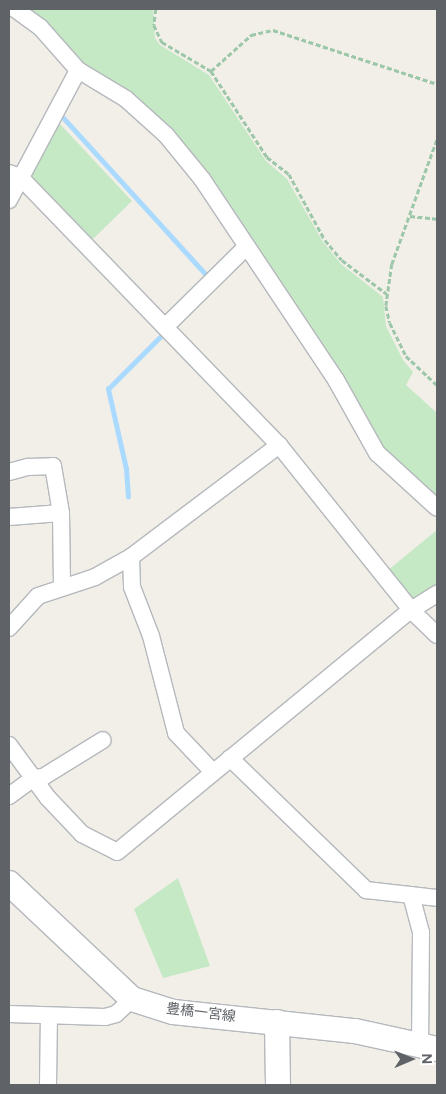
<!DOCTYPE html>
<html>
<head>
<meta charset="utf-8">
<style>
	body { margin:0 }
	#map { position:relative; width:446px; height:1094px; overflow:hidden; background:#f1efe8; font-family:Figtree,"Noto Sans JP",sans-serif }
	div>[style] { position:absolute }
	.green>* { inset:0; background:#c5e8c5 }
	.stream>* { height:4.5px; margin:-2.25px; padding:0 2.25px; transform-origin:2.25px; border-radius:2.25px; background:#aadaff }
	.path>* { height:2.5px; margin-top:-1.25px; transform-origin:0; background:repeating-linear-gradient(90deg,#9cc7a9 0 5px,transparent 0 7.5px) }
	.roads { filter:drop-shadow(1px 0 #b5b8bc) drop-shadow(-1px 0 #b5b8bc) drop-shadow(0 1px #b5b8bc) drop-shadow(0 -1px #b5b8bc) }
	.street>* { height:16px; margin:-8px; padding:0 8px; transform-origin:8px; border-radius:8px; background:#fff }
	.secondary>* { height:24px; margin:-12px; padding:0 12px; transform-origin:12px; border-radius:12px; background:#fff }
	span { translate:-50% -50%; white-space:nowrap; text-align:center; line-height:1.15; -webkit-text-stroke:4px #fff; paint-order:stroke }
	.street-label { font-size:14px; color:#5f6368 }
	.frame { position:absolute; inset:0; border:10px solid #5f6368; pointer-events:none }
	.north { position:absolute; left:386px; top:1034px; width:50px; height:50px; -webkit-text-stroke:4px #fff; paint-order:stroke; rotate:89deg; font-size:14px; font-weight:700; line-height:20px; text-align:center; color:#5f6368 }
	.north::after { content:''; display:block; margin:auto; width:18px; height:22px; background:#5f6368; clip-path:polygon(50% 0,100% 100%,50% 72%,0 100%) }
</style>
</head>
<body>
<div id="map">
	<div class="green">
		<i style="clip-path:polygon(25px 9px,149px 9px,153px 10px,155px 38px,160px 45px,209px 75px,266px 161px,287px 179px,323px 242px,341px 264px,383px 297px,386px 326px,403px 360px,413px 372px,406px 385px,437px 413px,437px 499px,389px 456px,377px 440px,208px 176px,82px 66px)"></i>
		<i style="clip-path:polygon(59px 123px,132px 201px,92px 240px,29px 176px)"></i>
		<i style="clip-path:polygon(437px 530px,437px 585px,412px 601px,387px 571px)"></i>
		<i style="clip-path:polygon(178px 878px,210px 966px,163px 978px,134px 909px)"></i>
	</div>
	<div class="stream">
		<i style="left:61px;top:115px;width:214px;rotate:47.7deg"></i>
		<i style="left:128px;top:497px;width:28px;rotate:-94deg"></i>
		<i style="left:126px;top:469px;width:82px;rotate:-102.7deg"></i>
		<i style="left:108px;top:389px;width:81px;rotate:-45deg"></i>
	</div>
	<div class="path">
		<i style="left:156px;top:9px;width:16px;rotate:97deg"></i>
		<i style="left:154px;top:25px;width:19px;rotate:65deg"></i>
		<i style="left:162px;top:42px;width:57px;rotate:30.6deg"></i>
		<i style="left:211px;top:71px;width:103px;rotate:56.9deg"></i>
		<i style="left:267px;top:157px;width:28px;rotate:38deg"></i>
		<i style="left:289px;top:174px;width:75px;rotate:61.4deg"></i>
		<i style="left:325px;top:240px;width:26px;rotate:50deg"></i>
		<i style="left:342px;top:260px;width:56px;rotate:37.1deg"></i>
		<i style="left:211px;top:71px;width:54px;rotate:-42deg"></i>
		<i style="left:251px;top:35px;width:23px;rotate:-13deg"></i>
		<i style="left:273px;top:30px;width:173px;rotate:18.2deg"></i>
		<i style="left:437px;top:140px;width:132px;rotate:109.9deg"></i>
		<i style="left:392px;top:264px;width:42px;rotate:98.1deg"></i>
		<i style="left:386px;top:306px;width:17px;rotate:77deg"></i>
		<i style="left:390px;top:323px;width:37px;rotate:64deg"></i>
		<i style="left:406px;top:356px;width:42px;rotate:43.1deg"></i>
		<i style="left:410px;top:216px;width:27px;rotate:6deg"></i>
	</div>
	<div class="roads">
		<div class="street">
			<i style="left:15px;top:9px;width:31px;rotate:36deg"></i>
			<i style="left:40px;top:27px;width:57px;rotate:48.5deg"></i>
			<i style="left:78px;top:70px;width:56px;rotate:31.1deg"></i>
			<i style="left:126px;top:99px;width:54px;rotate:42deg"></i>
			<i style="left:166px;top:135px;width:57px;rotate:50.7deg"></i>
			<i style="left:202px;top:179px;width:242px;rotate:56.3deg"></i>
			<i style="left:336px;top:380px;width:84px;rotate:60.7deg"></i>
			<i style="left:377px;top:453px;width:81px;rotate:42.5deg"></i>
			<i style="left:9px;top:173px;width:12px;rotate:20deg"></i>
			<i style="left:20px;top:177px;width:373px;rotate:46deg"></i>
			<i style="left:279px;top:445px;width:211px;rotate:51.3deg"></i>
			<i style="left:411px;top:610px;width:36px;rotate:44deg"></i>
			<i style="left:9px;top:200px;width:147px;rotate:-62deg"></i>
			<i style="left:165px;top:327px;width:115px;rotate:-44.6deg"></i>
			<i style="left:9px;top:472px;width:20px;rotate:-15deg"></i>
			<i style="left:28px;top:467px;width:25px;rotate:-2deg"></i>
			<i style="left:53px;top:466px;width:48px;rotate:80.3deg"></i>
			<i style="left:61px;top:513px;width:72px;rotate:89.2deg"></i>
			<i style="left:9px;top:517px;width:52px;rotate:-4.4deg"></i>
			<i style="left:131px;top:557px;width:30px;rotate:88deg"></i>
			<i style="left:132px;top:587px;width:53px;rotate:68.8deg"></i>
			<i style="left:151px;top:636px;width:100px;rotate:75.5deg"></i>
			<i style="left:176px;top:733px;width:52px;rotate:46.5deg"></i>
			<i style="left:9px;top:628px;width:43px;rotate:-47.8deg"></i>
			<i style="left:38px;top:596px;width:60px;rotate:-18.4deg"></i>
			<i style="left:95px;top:577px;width:41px;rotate:-29.1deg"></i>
			<i style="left:131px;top:557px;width:186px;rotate:-37.1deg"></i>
			<i style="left:9px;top:745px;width:66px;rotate:53.7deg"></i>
			<i style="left:48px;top:798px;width:50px;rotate:46.6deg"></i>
			<i style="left:82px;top:834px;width:39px;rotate:27deg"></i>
			<i style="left:117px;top:852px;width:381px;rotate:-39.5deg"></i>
			<i style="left:411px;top:610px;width:31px;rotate:-32deg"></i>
			<i style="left:230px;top:758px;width:190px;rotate:44.1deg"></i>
			<i style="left:366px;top:890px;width:71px;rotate:6.4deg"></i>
			<i style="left:9px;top:796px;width:31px;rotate:-36deg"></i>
			<i style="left:34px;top:778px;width:9px;rotate:-6deg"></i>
			<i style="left:43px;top:777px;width:70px;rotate:-31.7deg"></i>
			<i style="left:411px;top:895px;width:38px;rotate:75deg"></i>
			<i style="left:421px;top:932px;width:111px;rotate:90.5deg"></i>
			<i style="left:9px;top:1014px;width:96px;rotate:1.8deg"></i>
			<i style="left:105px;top:1017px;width:11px;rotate:-15deg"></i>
			<i style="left:116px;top:1014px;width:22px;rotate:-43deg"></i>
			<i style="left:48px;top:1085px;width:69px;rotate:-89.2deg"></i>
		</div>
		<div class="secondary">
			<i style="left:9px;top:883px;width:169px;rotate:43.3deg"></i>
			<i style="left:132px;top:999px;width:43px;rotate:17.6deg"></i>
			<i style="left:173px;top:1012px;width:183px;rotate:6deg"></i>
			<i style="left:355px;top:1031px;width:84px;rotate:12.4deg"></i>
			<i style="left:277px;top:1022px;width:63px;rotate:89.1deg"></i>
		</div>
	</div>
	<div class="street-label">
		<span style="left:201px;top:1013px;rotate:7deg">豊橋一宮線</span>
	</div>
	<div class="frame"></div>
	<div class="north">N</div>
</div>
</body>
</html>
